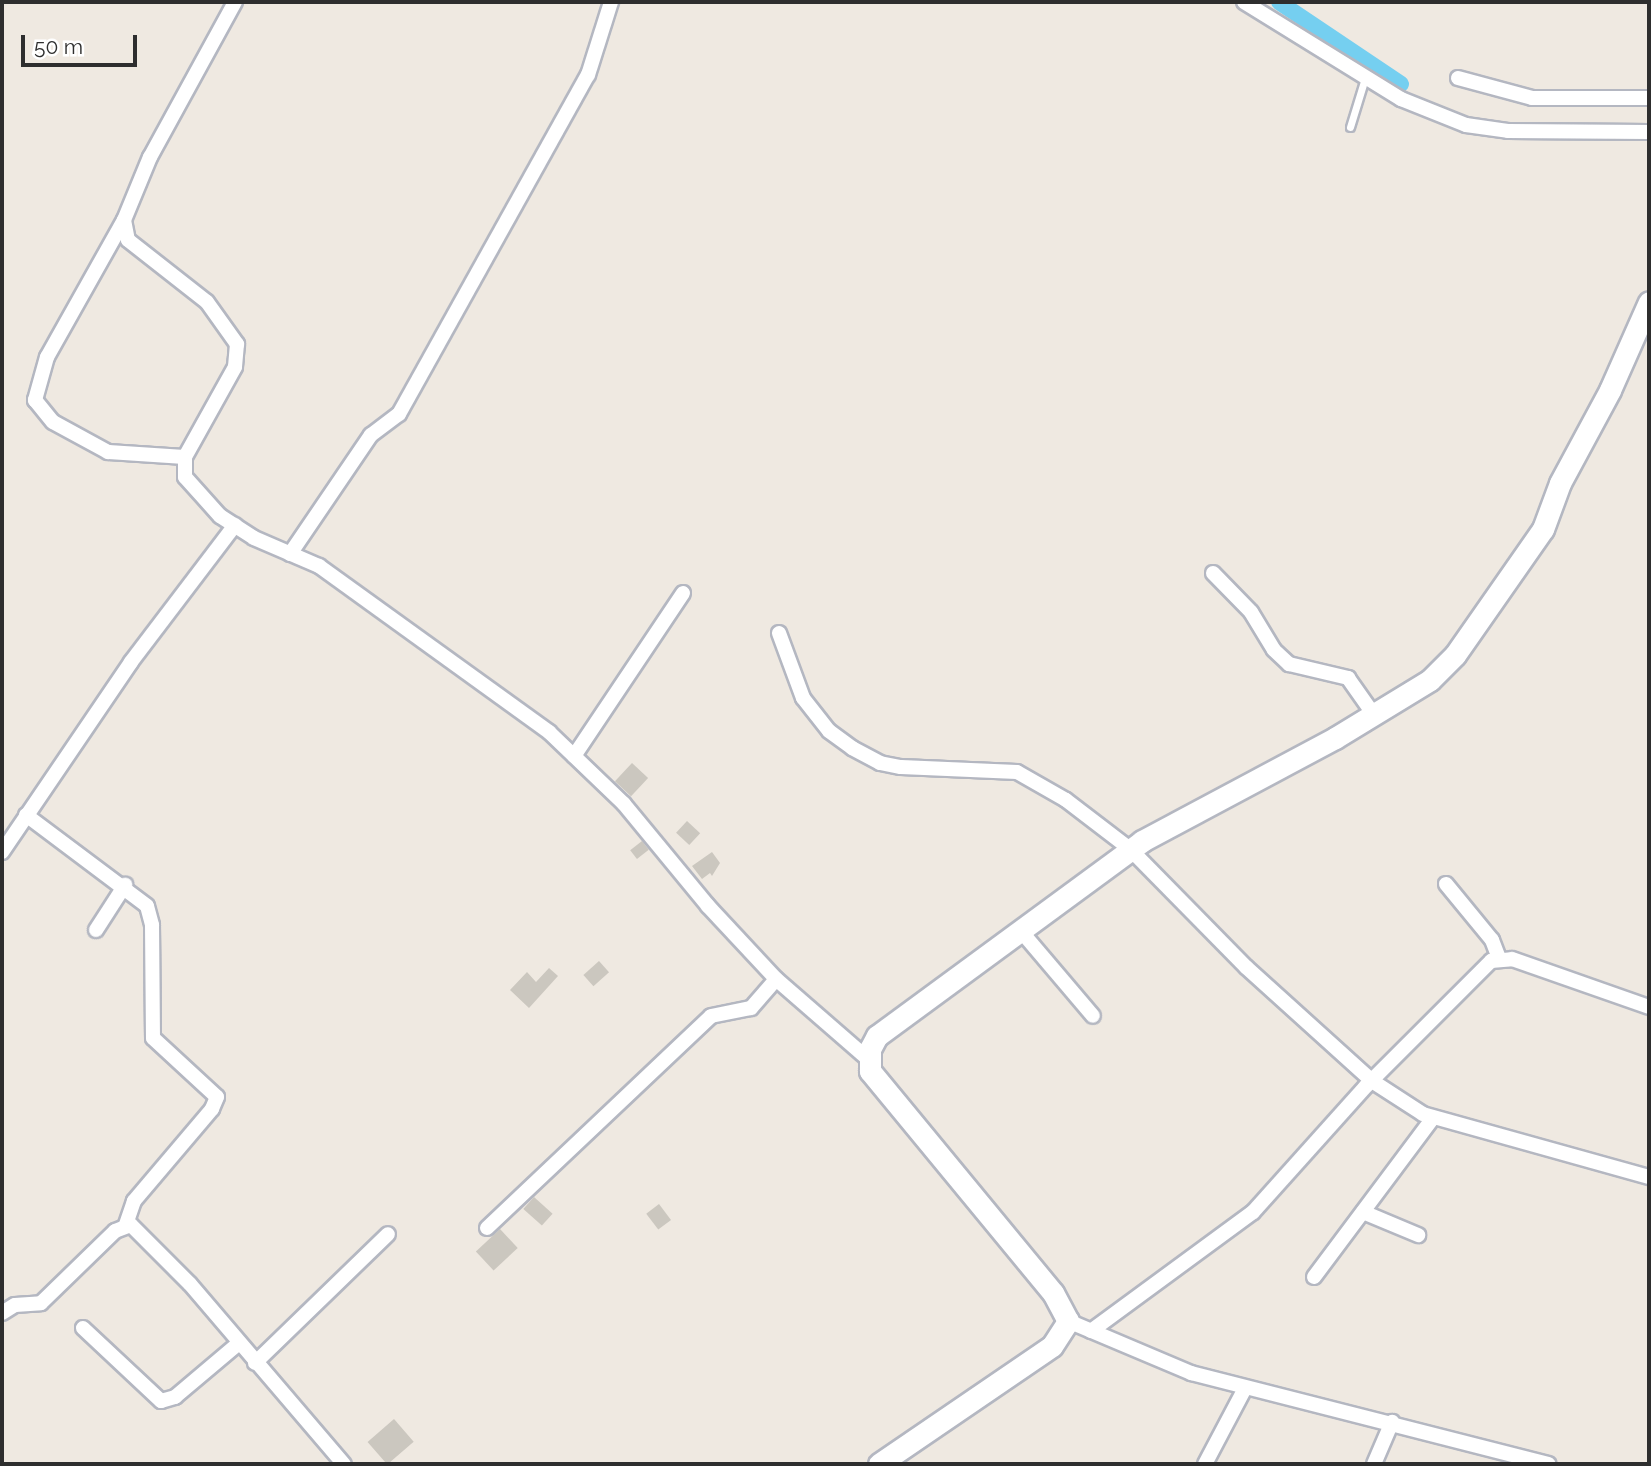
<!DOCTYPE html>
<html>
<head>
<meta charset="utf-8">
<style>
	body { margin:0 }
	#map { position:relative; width:1651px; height:1466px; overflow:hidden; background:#efe9e1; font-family:Raleway,sans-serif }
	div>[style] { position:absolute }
	.canal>* { height:16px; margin:-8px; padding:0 8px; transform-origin:8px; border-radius:8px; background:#75cff0 }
	.building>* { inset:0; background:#cbc7bf; transform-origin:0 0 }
	.roads { filter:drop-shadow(2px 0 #b4b7c1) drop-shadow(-2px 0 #b4b7c1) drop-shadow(0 2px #b4b7c1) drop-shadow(0 -2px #b4b7c1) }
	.lane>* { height:7px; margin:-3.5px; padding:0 3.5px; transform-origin:3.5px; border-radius:3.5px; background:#fff }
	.street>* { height:14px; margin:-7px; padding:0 7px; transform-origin:7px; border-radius:7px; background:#fff }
	.secondary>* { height:21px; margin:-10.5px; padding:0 10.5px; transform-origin:10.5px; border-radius:10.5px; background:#fff }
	span { translate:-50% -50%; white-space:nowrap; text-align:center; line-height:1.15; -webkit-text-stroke:6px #fff; paint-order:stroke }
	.frame { position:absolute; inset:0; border:4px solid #2e2e2e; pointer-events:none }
	.scale { position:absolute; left:21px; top:35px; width:116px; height:32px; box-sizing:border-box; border:4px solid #2e2e2e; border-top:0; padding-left:9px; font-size:21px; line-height:24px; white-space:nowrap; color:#2e2e2e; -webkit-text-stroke:5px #fff; paint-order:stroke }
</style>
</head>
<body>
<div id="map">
	<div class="canal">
		<i style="left:1279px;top:2px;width:147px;rotate:33.9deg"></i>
	</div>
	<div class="building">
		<i style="left:632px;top:763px;width:22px;height:25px;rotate:43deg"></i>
		<i style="left:687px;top:821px;width:18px;height:16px;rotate:43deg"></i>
		<i style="left:642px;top:841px;width:11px;height:15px;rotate:52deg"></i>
		<i style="clip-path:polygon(712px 852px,720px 863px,712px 876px,710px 873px,702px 879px,692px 866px)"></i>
		<i style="left:599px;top:961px;width:15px;height:21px;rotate:48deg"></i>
		<i style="clip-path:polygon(549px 968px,558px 976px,529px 1008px,510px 990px,527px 972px,536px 982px)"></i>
		<i style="left:534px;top:1197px;width:25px;height:16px;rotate:42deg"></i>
		<i style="left:659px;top:1204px;width:20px;height:16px;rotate:53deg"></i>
		<i style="left:500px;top:1229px;width:26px;height:33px;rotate:47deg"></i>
		<i style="left:394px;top:1419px;width:30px;height:35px;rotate:49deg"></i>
	</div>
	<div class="roads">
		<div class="lane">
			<i style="left:1350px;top:127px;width:51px;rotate:-73deg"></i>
		</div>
		<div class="street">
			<i style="left:235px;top:2px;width:177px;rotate:118.7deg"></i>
			<i style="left:150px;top:157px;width:68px;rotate:112.4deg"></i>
			<i style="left:124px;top:220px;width:20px;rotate:79deg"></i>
			<i style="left:128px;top:240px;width:100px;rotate:38.1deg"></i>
			<i style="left:207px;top:302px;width:52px;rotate:54.5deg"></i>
			<i style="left:237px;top:344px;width:23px;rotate:95deg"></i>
			<i style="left:235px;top:367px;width:103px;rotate:119.1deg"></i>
			<i style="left:185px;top:457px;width:20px;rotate:90deg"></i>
			<i style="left:185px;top:477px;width:52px;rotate:48.1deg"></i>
			<i style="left:220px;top:516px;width:40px;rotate:32.9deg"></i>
			<i style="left:254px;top:538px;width:71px;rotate:23.3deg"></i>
			<i style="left:319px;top:566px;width:284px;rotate:35.8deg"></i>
			<i style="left:549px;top:732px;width:104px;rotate:43.8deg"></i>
			<i style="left:624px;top:804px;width:132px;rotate:50.5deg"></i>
			<i style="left:708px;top:906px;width:100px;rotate:47deg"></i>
			<i style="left:776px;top:979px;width:122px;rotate:41deg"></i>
			<i style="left:1244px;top:2px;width:185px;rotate:31.7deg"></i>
			<i style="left:1401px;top:99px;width:70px;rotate:21.8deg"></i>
			<i style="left:1466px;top:125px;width:42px;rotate:8.1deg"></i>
			<i style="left:1508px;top:131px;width:141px;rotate:0.4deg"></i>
			<i style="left:1458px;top:78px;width:77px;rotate:15.1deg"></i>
			<i style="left:1532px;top:98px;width:117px"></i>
			<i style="left:124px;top:220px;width:157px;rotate:119.3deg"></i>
			<i style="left:47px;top:357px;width:45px;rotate:105.6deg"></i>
			<i style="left:35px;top:400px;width:28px;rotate:51deg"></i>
			<i style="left:53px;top:422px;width:63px;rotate:28.6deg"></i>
			<i style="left:108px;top:452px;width:77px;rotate:3.7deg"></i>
			<i style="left:290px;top:554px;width:144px;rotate:-55.8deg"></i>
			<i style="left:371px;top:435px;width:35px;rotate:-37deg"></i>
			<i style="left:399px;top:414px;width:388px;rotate:-60.9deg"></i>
			<i style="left:588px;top:75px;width:77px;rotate:-72.5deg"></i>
			<i style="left:1213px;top:573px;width:54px;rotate:45.7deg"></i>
			<i style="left:1251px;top:612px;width:44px;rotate:58.8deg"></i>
			<i style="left:1274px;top:650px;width:21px;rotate:43deg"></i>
			<i style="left:1289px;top:664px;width:61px;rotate:13.3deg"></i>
			<i style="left:1348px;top:678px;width:45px;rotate:54.9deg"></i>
			<i style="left:779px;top:633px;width:69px;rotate:69.7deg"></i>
			<i style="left:803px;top:698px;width:42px;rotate:51.8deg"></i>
			<i style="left:829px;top:731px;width:29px;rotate:36deg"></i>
			<i style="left:852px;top:748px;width:32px;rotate:28deg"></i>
			<i style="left:880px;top:763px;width:21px;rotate:11deg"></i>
			<i style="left:901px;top:767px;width:116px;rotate:2.5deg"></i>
			<i style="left:1017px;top:772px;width:56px;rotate:29.7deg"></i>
			<i style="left:1066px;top:800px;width:81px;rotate:37.4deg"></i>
			<i style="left:1130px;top:849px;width:165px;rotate:45.5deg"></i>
			<i style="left:1246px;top:967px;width:170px;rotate:42.1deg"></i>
			<i style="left:1372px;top:1081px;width:61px;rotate:32.9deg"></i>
			<i style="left:1423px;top:1114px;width:235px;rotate:15.6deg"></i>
			<i style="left:574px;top:756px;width:196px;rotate:-56.2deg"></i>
			<i style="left:26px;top:815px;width:151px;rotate:36.9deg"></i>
			<i style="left:147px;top:906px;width:20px;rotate:75deg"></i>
			<i style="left:152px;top:925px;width:113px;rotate:89.5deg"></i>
			<i style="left:153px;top:1038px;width:87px;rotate:42.7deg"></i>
			<i style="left:217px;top:1097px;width:13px;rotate:113deg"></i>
			<i style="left:212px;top:1109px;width:121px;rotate:130.3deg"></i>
			<i style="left:134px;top:1201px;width:24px;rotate:109deg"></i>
			<i style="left:2px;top:852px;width:230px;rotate:-55.8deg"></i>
			<i style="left:131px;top:662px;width:172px;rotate:-52.8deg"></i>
			<i style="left:1446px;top:884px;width:72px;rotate:50.6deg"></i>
			<i style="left:1492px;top:940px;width:19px;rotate:69deg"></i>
			<i style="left:96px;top:930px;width:54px;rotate:-57.2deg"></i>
			<i style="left:1021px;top:931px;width:111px;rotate:49.7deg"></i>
			<i style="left:1363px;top:1212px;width:60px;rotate:22.7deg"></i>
			<i style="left:487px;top:1228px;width:308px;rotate:-43.4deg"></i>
			<i style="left:711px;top:1016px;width:41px;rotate:-11.3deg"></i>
			<i style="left:751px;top:1008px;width:38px;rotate:-49deg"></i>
			<i style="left:1314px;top:1277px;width:199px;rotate:-53.2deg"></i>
			<i style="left:2px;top:1313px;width:15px;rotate:-32deg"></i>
			<i style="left:15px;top:1305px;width:26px;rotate:-4deg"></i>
			<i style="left:41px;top:1303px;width:103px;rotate:-44.2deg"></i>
			<i style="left:115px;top:1231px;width:17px;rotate:-21deg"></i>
			<i style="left:131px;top:1225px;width:83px;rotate:45deg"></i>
			<i style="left:190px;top:1284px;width:237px;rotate:49.5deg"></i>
			<i style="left:1068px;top:1321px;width:134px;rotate:22.9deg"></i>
			<i style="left:1191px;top:1373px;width:369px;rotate:14.3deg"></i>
			<i style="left:83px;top:1328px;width:107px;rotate:43.1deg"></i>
			<i style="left:161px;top:1401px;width:15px;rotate:-16deg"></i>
			<i style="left:175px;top:1397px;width:84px;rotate:-40.2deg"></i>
			<i style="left:1091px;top:1331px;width:201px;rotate:-36.3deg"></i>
			<i style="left:1253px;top:1212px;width:169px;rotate:-48.1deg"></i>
			<i style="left:1366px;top:1086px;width:177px;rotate:-45deg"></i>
			<i style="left:1491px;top:961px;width:21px;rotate:-5deg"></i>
			<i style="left:1512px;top:959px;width:145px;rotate:19.3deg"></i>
			<i style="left:255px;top:1363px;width:185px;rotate:-44.1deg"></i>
			<i style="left:1205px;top:1464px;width:86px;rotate:-62.2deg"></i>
			<i style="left:1374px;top:1464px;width:46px;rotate:-66.8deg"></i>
		</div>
		<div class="secondary">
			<i style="left:879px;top:1464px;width:209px;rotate:-34.3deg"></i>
			<i style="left:1052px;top:1346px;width:30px;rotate:-57deg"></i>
			<i style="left:1068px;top:1321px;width:32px;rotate:-118deg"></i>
			<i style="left:1053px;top:1293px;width:288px;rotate:-129.5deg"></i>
			<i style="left:870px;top:1071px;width:22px;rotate:-90deg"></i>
			<i style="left:870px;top:1049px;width:15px;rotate:-62deg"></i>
			<i style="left:877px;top:1036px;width:329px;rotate:-36.3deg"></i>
			<i style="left:1142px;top:841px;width:219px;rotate:-28.1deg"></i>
			<i style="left:1335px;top:738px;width:111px;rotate:-31.4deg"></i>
			<i style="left:1430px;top:680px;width:35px;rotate:-45deg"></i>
			<i style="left:1455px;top:655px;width:154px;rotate:-55.1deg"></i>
			<i style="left:1543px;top:529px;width:49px;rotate:-69.7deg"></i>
			<i style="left:1560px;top:483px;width:106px;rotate:-61.7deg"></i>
			<i style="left:1610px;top:390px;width:96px;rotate:-66.1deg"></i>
		</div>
	</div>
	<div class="frame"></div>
	<div class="scale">50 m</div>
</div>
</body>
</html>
